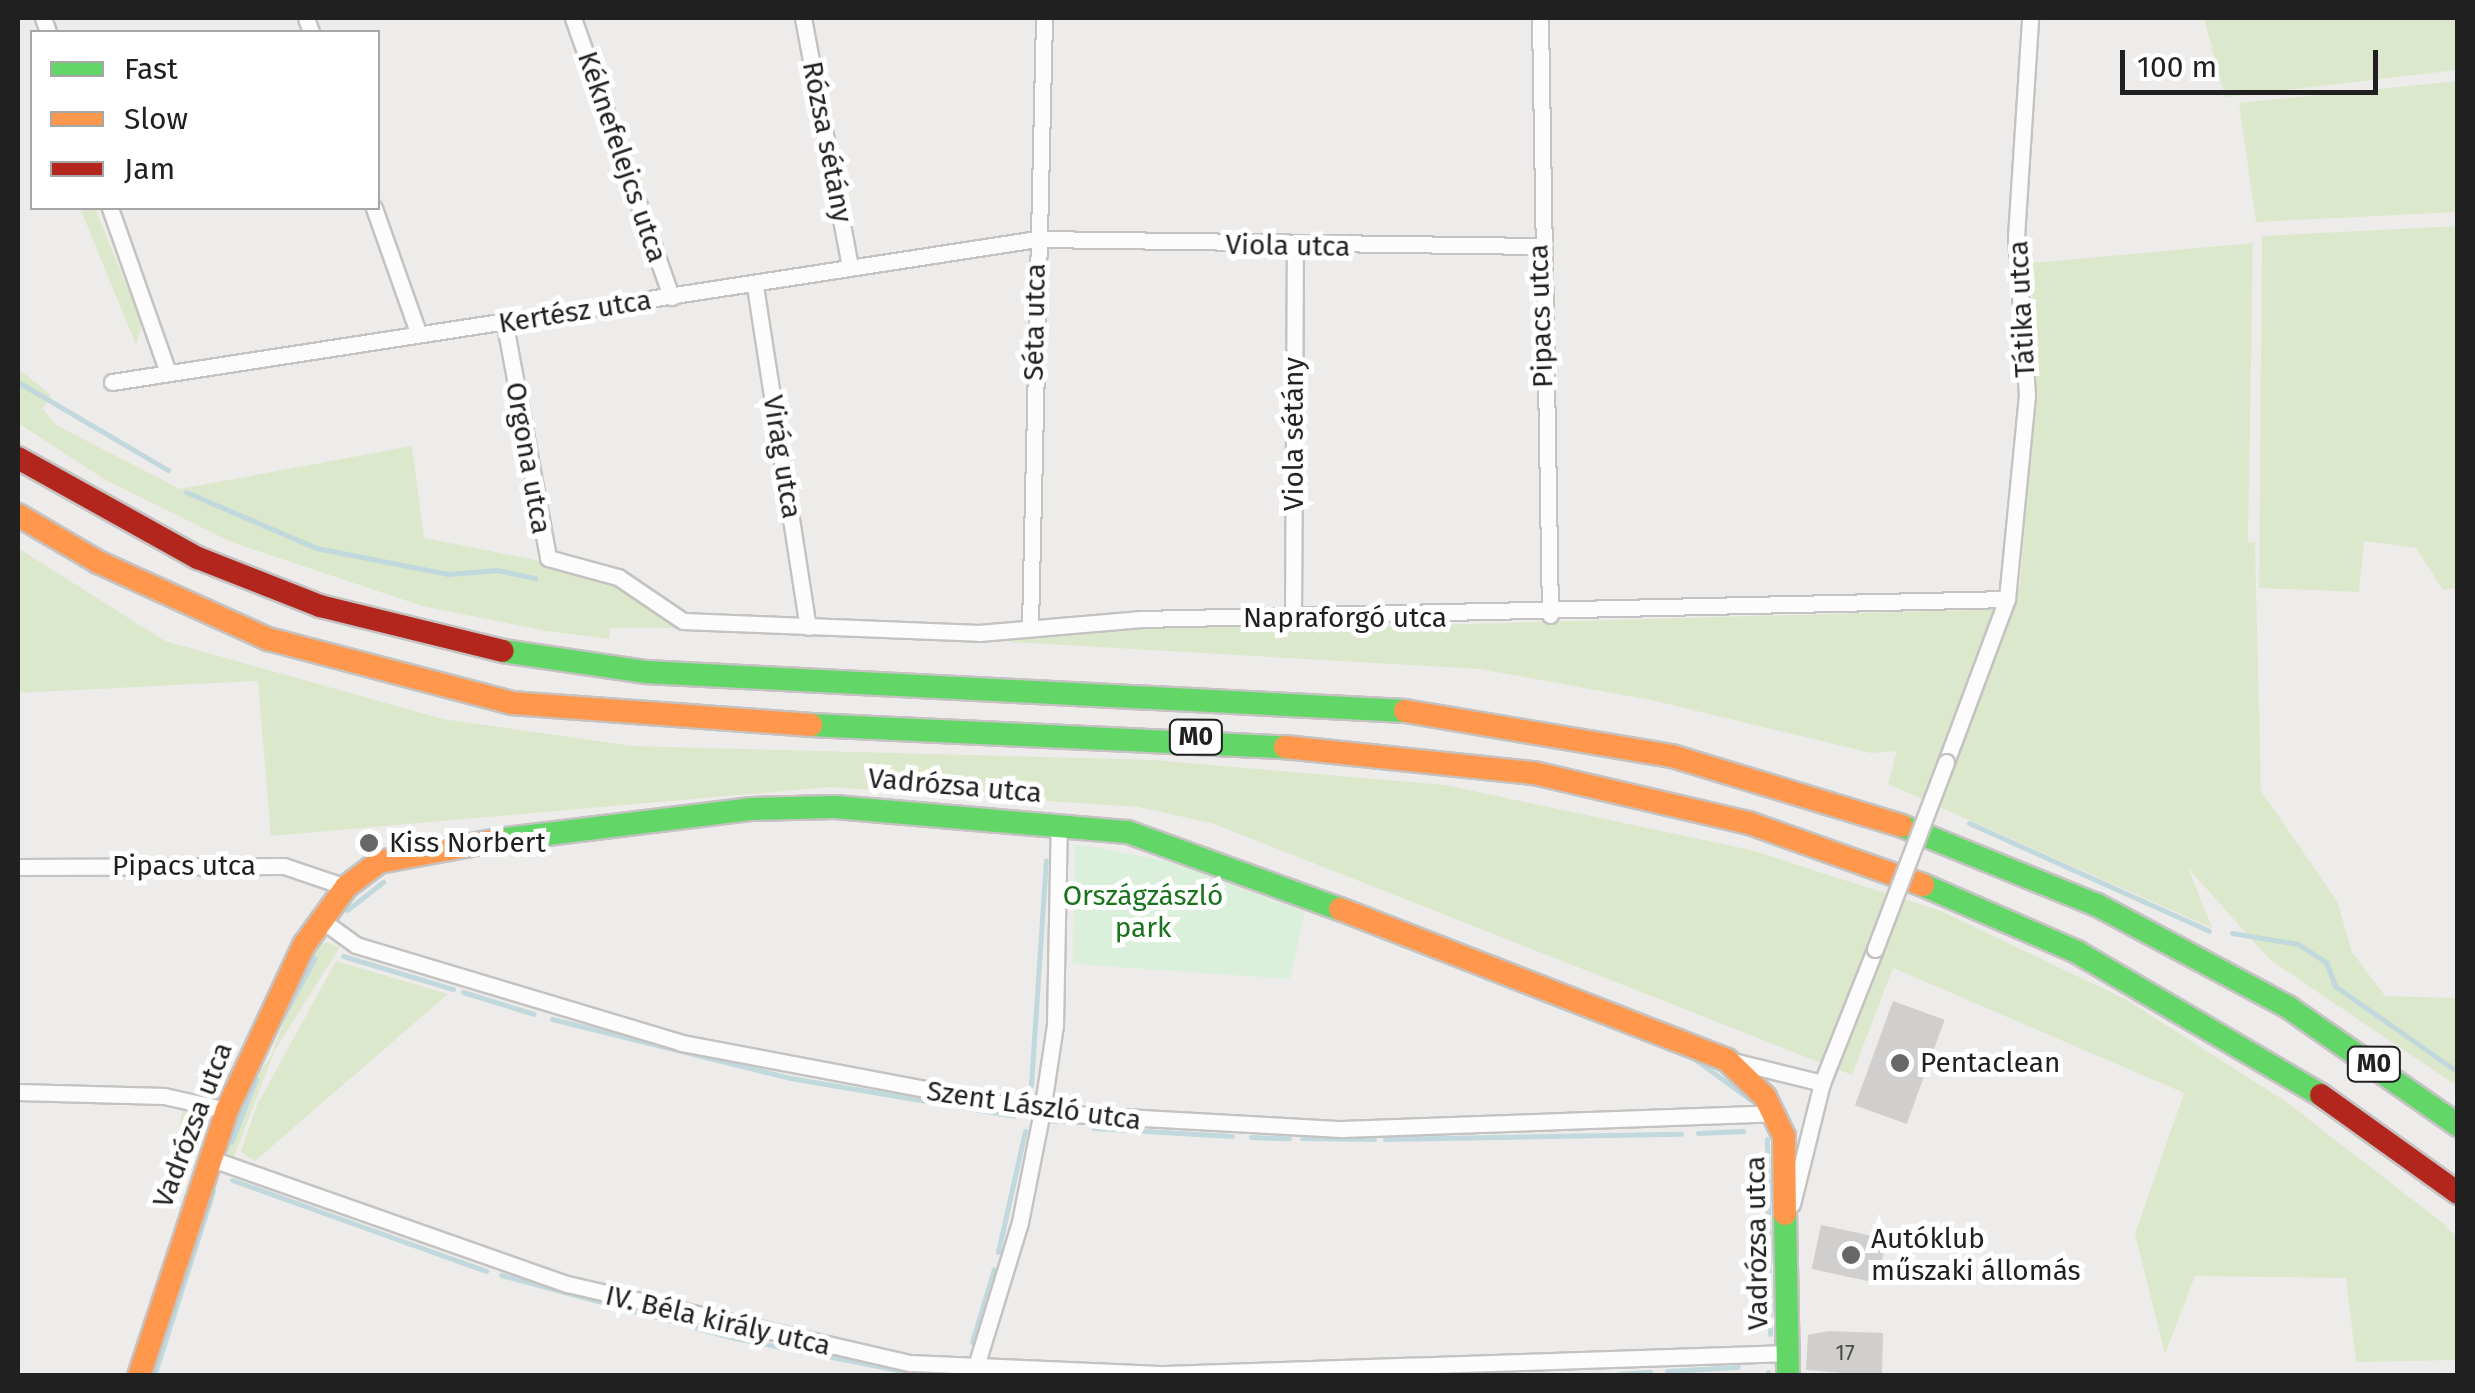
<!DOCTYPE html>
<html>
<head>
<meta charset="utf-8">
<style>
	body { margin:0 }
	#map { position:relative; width:2475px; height:1393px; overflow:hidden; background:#eeecea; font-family:"Fira Sans",sans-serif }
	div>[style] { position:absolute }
	.grass>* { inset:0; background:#dce8cc }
	.park>* { inset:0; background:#dbf0da }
	.stream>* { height:5px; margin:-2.5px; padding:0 2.5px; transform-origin:2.5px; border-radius:2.5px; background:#c1d8dd }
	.building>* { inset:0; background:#d1cfcd; transform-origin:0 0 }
	.roads { filter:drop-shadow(2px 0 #c4c3c2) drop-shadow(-2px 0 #c4c3c2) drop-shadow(0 2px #c4c3c2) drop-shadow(0 -2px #c4c3c2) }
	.street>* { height:15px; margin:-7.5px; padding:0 7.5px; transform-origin:7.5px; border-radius:7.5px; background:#fcfcfc }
	.fast>* { height:22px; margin:-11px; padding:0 11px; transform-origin:11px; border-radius:11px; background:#63d668 }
	.slow>* { height:22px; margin:-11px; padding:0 11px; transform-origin:11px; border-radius:11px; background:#ff974d }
	.jam>* { height:22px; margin:-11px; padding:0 11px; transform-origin:11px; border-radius:11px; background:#b3261e }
	.bridges { filter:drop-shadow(2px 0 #c4c3c2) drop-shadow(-2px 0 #c4c3c2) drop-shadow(0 2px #c4c3c2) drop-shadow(0 -2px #c4c3c2) }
	.street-bridge>* { height:15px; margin:-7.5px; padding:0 7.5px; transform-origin:7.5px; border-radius:7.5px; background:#fcfcfc }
	.dots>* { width:28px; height:28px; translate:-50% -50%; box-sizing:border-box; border:5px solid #fff; border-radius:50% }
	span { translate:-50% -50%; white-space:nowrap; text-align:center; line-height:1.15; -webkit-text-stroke:10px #fff; paint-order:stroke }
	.number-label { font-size:22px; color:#4c4c4b }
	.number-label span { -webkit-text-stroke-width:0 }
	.shield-label span { padding:2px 8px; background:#fff; border:2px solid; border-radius:8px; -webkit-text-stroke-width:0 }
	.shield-label { font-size:25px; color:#202020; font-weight:700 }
	.street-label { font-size:28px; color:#202020 }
	.poi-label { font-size:28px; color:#202020 }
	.left { translate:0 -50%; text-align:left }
	.park-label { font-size:28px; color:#19741d }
	.frame { position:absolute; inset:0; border:20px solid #202020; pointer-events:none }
	.legend { position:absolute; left:30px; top:30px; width:350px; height:180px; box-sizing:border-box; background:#fff; border:2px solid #a6a6a6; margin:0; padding:12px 18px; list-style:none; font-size:30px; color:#202020 }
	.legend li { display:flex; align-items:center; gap:20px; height:50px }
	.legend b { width:50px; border:2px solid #a6a6a6 }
	.scale { position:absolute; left:2120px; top:50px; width:258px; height:45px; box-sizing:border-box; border:5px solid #202020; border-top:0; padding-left:12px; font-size:30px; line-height:35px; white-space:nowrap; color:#202020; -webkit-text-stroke:8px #fff; paint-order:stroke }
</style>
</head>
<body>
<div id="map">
	<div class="grass">
		<i style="clip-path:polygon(2204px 18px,2457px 18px,2457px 70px,2225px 97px)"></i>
		<i style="clip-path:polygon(2457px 81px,2457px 212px,2256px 222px,2239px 103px)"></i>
		<i style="clip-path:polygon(80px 208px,95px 208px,142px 324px,136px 345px)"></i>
		<i style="clip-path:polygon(2457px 226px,2457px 588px,2443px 590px,2416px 548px,2364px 541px,2359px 592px,2259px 588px,2262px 236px)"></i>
		<i style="clip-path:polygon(2253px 243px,2248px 542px,2255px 542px,2261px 791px,2337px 901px,2352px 952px,2385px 996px,2457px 998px,2457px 1086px,2270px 960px,2188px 868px,2212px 928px,1888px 784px,1897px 751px,1871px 753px,1651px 700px,1480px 669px,1010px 642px,1028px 632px,1196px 624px,1323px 628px,1974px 610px,2020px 587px,2034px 396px,2032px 263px)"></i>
		<i style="clip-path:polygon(18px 369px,51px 395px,43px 409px,56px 425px,180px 489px,412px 446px,424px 538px,576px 568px,637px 590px,682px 628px,610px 628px,609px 639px,547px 631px,422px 606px,231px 542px,104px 479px,18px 423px)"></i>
		<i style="clip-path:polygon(18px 548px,165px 641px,443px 719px,633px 746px,1153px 760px,1445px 785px,1751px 850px,1941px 911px,2125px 999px,2285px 1101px,2444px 1224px,2457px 1238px,2457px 1360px,2356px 1362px,2346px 1278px,2195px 1276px,2165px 1354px,2135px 1234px,2184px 1093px,1893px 968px,1852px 1075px,1214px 824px,1139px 807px,829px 787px,271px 836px,258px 681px,18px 693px)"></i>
		<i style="clip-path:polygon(326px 942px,340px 947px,275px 1050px,233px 1159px,224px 1149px,243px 1090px,270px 1059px,307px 955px)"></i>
		<i style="clip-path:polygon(336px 961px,448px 994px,255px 1161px,241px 1152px,257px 1105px)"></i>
		<i style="clip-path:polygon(183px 1105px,209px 1123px,185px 1176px,173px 1173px)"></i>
	</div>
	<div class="park">
		<i style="clip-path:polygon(1075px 844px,1167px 861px,1305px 912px,1290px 979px,1073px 964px)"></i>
	</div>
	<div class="stream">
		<i style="left:18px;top:382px;width:174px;rotate:30.4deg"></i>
		<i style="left:186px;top:492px;width:142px;rotate:23.3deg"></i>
		<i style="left:316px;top:548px;width:136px;rotate:11.1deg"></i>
		<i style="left:449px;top:574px;width:48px;rotate:-4.8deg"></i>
		<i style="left:497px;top:570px;width:39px;rotate:12deg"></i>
		<i style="left:1969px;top:823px;width:263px;rotate:24.2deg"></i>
		<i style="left:347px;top:910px;width:46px;rotate:-37.9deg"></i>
		<i style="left:2232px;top:933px;width:67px;rotate:9.5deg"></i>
		<i style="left:2298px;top:944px;width:33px;rotate:33deg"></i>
		<i style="left:2326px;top:962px;width:26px;rotate:69deg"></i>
		<i style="left:2335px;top:986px;width:150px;rotate:35deg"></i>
		<i style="left:343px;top:956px;width:115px;rotate:16.7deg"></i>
		<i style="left:463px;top:992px;width:74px;rotate:17.2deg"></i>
		<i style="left:282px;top:1018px;width:68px;rotate:-61.2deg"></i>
		<i style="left:552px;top:1019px;width:245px;rotate:13.9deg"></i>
		<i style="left:790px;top:1078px;width:227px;rotate:9.6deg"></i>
		<i style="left:1696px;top:1060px;width:68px;rotate:36deg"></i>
		<i style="left:1031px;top:1085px;width:225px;rotate:-86.2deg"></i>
		<i style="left:1094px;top:1128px;width:138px;rotate:3.3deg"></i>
		<i style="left:1698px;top:1133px;width:45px;rotate:-2.5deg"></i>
		<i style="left:1251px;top:1137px;width:38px;rotate:2deg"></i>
		<i style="left:1302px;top:1138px;width:72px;rotate:0.8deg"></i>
		<i style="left:1385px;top:1139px;width:296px;rotate:-1deg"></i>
		<i style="left:1767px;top:1139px;width:195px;rotate:89.1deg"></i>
		<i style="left:231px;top:1142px;width:68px;rotate:-68.4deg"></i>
		<i style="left:232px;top:1180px;width:270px;rotate:19.7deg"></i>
		<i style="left:998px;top:1252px;width:124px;rotate:-77.4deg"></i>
		<i style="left:501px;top:1275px;width:242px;rotate:15.1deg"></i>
		<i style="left:735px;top:1338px;width:197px;rotate:11.1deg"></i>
		<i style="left:972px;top:1342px;width:76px;rotate:-73.2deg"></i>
		<i style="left:1667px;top:1371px;width:71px;rotate:-3.2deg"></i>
		<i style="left:1619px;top:1374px;width:31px;rotate:-4deg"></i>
		<i style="left:154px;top:1376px;width:194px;rotate:-72.3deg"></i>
		<i style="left:1586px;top:1376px;width:18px;rotate:-3deg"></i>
		<i style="left:1768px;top:1376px;width:4px;rotate:-90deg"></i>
	</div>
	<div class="building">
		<i style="left:1893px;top:1001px;width:55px;height:111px;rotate:20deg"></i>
		<i style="left:1821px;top:1225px;width:67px;height:45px;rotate:12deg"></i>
		<i style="clip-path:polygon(1828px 1331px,1883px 1333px,1882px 1376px,1806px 1370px,1808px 1335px)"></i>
	</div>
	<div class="roads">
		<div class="street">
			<i style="left:43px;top:18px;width:15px;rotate:70deg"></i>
			<i style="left:306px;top:18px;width:15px;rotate:70deg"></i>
			<i style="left:573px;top:18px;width:296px;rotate:70.6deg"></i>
			<i style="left:803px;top:18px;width:253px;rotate:79.3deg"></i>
			<i style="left:1540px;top:18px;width:597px;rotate:89.04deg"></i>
			<i style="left:110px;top:208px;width:172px;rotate:70.6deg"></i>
			<i style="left:374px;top:208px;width:132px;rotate:70.5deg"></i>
			<i style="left:755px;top:286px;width:345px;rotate:81.2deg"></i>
			<i style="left:505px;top:325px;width:237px;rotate:79.5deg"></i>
			<i style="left:548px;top:558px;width:73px;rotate:15.2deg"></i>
			<i style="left:618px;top:577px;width:78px;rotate:34.1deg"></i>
			<i style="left:683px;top:621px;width:296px;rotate:2.3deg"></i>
			<i style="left:979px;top:633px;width:163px;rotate:-4.9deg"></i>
			<i style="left:1141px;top:619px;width:866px;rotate:-1.32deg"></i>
			<i style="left:112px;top:382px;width:936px;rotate:-8.79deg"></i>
			<i style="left:1037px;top:239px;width:502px;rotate:0.8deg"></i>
			<i style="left:1293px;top:620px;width:373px;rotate:-89.7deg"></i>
			<i style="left:1030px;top:626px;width:608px;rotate:-88.68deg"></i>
			<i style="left:1946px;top:762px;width:174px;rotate:-69.5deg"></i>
			<i style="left:2007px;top:599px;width:205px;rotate:-84.4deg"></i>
			<i style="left:2027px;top:395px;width:158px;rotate:-94deg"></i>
			<i style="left:2016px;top:237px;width:219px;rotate:-86.3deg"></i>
			<i style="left:18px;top:867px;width:266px;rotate:-0.2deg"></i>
			<i style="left:284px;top:866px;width:65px;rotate:18.7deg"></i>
			<i style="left:320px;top:919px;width:44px;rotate:35.8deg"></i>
			<i style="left:356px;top:945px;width:340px;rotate:16.7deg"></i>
			<i style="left:682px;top:1043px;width:378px;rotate:10.7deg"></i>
			<i style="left:1053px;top:1113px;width:289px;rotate:3.2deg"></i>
			<i style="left:1342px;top:1129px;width:433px;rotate:-2.1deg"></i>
			<i style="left:1729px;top:1060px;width:96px;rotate:13.9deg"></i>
			<i style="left:18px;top:1092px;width:146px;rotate:1.6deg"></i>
			<i style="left:164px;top:1096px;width:65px;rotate:12.5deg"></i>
			<i style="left:209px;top:1158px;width:380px;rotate:19.4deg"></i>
			<i style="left:567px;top:1284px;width:352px;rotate:13deg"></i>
			<i style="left:910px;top:1363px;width:255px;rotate:2.5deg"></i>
			<i style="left:1165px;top:1374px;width:624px;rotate:-1.93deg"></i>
			<i style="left:1792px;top:1204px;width:125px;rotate:-76.1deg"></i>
			<i style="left:1822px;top:1083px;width:144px;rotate:-68.4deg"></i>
			<i style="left:973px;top:1376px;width:161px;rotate:-73deg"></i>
			<i style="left:1020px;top:1222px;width:113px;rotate:-78.8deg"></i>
			<i style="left:1042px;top:1111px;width:87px;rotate:-81.4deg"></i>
			<i style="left:1055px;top:1025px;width:200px;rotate:-88.9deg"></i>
		</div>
		<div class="fast">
			<i style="left:503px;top:651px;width:145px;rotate:8.4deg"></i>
			<i style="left:646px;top:672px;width:760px;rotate:2.94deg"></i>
			<i style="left:811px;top:725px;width:475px;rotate:2.7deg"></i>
			<i style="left:1902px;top:826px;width:210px;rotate:22.1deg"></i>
			<i style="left:2097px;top:905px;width:217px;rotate:28.1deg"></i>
			<i style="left:2288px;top:1007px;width:207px;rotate:34.8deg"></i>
			<i style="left:498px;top:840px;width:254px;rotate:-7deg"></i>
			<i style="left:750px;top:809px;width:85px;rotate:-1.3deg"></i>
			<i style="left:835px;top:807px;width:294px;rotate:4.9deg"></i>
			<i style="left:1128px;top:832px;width:226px;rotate:20deg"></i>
			<i style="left:1923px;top:885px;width:168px;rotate:23.5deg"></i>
			<i style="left:2077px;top:952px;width:283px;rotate:30.4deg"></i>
			<i style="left:1785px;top:1214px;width:162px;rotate:88.9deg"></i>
		</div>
		<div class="slow">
			<i style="left:18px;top:515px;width:93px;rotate:30.4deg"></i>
			<i style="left:98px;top:562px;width:187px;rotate:24.4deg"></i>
			<i style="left:268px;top:639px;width:252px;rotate:14.7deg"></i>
			<i style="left:512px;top:703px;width:300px;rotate:4.2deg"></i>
			<i style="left:1405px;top:711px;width:271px;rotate:9.6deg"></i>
			<i style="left:1672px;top:756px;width:240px;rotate:16.9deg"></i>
			<i style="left:1285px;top:747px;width:250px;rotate:6deg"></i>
			<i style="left:1534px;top:773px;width:221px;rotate:13.1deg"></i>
			<i style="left:1749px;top:823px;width:185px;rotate:19.6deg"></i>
			<i style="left:1340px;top:909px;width:415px;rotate:21.3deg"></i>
			<i style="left:1727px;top:1060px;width:53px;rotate:44.2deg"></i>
			<i style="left:1765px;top:1097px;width:43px;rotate:64deg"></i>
			<i style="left:1784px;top:1136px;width:78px;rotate:89.3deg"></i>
			<i style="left:139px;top:1376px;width:280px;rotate:-71.7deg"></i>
			<i style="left:227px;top:1110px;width:182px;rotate:-65deg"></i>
			<i style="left:304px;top:945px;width:72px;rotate:-54.1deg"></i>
			<i style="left:346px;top:887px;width:41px;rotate:-37.1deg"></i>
			<i style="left:379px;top:862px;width:121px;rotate:-10.5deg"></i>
		</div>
		<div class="jam">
			<i style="left:18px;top:458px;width:206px;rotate:29.1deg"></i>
			<i style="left:198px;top:558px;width:131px;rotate:21.5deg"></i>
			<i style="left:320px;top:606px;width:188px;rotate:13.8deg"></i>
			<i style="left:2321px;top:1095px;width:168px;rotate:35.6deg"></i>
		</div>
	</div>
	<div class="bridges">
		<div class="street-bridge">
			<i style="left:1875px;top:949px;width:200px;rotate:-69.2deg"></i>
		</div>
	</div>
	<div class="dots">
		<i style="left:369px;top:843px;background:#686767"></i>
		<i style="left:1900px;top:1063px;background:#686767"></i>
		<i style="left:1851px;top:1255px;background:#686767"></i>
	</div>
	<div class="number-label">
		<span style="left:1845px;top:1353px">17</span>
	</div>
	<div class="shield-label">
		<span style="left:1196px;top:737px">M0</span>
		<span style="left:2374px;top:1064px">M0</span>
	</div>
	<div class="street-label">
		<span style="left:827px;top:142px;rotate:79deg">Rózsa sétány</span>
		<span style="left:622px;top:157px;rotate:71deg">Kéknefelejcs utca</span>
		<span style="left:1288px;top:246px;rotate:1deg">Viola utca</span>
		<span style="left:2022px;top:309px;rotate:-93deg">Tátika utca</span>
		<span style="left:575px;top:312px;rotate:-9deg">Kertész utca</span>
		<span style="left:1541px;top:316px;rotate:-92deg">Pipacs utca</span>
		<span style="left:1035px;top:322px;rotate:-89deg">Séta utca</span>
		<span style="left:1294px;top:434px;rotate:-90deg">Viola sétány</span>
		<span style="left:782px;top:457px;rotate:81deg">Virág utca</span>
		<span style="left:528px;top:458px;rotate:80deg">Orgona utca</span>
		<span style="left:1345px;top:618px">Napraforgó utca</span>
		<span style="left:955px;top:786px;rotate:5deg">Vadrózsa utca</span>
		<span style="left:184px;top:866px">Pipacs utca</span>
		<span style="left:1034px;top:1106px;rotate:8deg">Szent László utca</span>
		<span style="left:193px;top:1125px;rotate:-69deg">Vadrózsa utca</span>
		<span style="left:1757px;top:1243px;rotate:-91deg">Vadrózsa utca</span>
		<span style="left:718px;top:1321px;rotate:13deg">IV. Béla király utca</span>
	</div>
	<div class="poi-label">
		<span class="left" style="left:389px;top:843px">Kiss Norbert</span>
		<span class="left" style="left:1920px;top:1063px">Pentaclean</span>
		<span class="left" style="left:1871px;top:1255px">Autóklub<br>műszaki állomás</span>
	</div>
	<div class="park-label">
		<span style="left:1143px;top:912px">Országzászló<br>park</span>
	</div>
	<div class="frame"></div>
	<ul class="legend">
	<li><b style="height:12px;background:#63d668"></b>Fast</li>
	<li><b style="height:12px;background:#ff974d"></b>Slow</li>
	<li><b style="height:12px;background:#b3261e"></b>Jam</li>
	</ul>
	<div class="scale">100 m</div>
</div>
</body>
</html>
